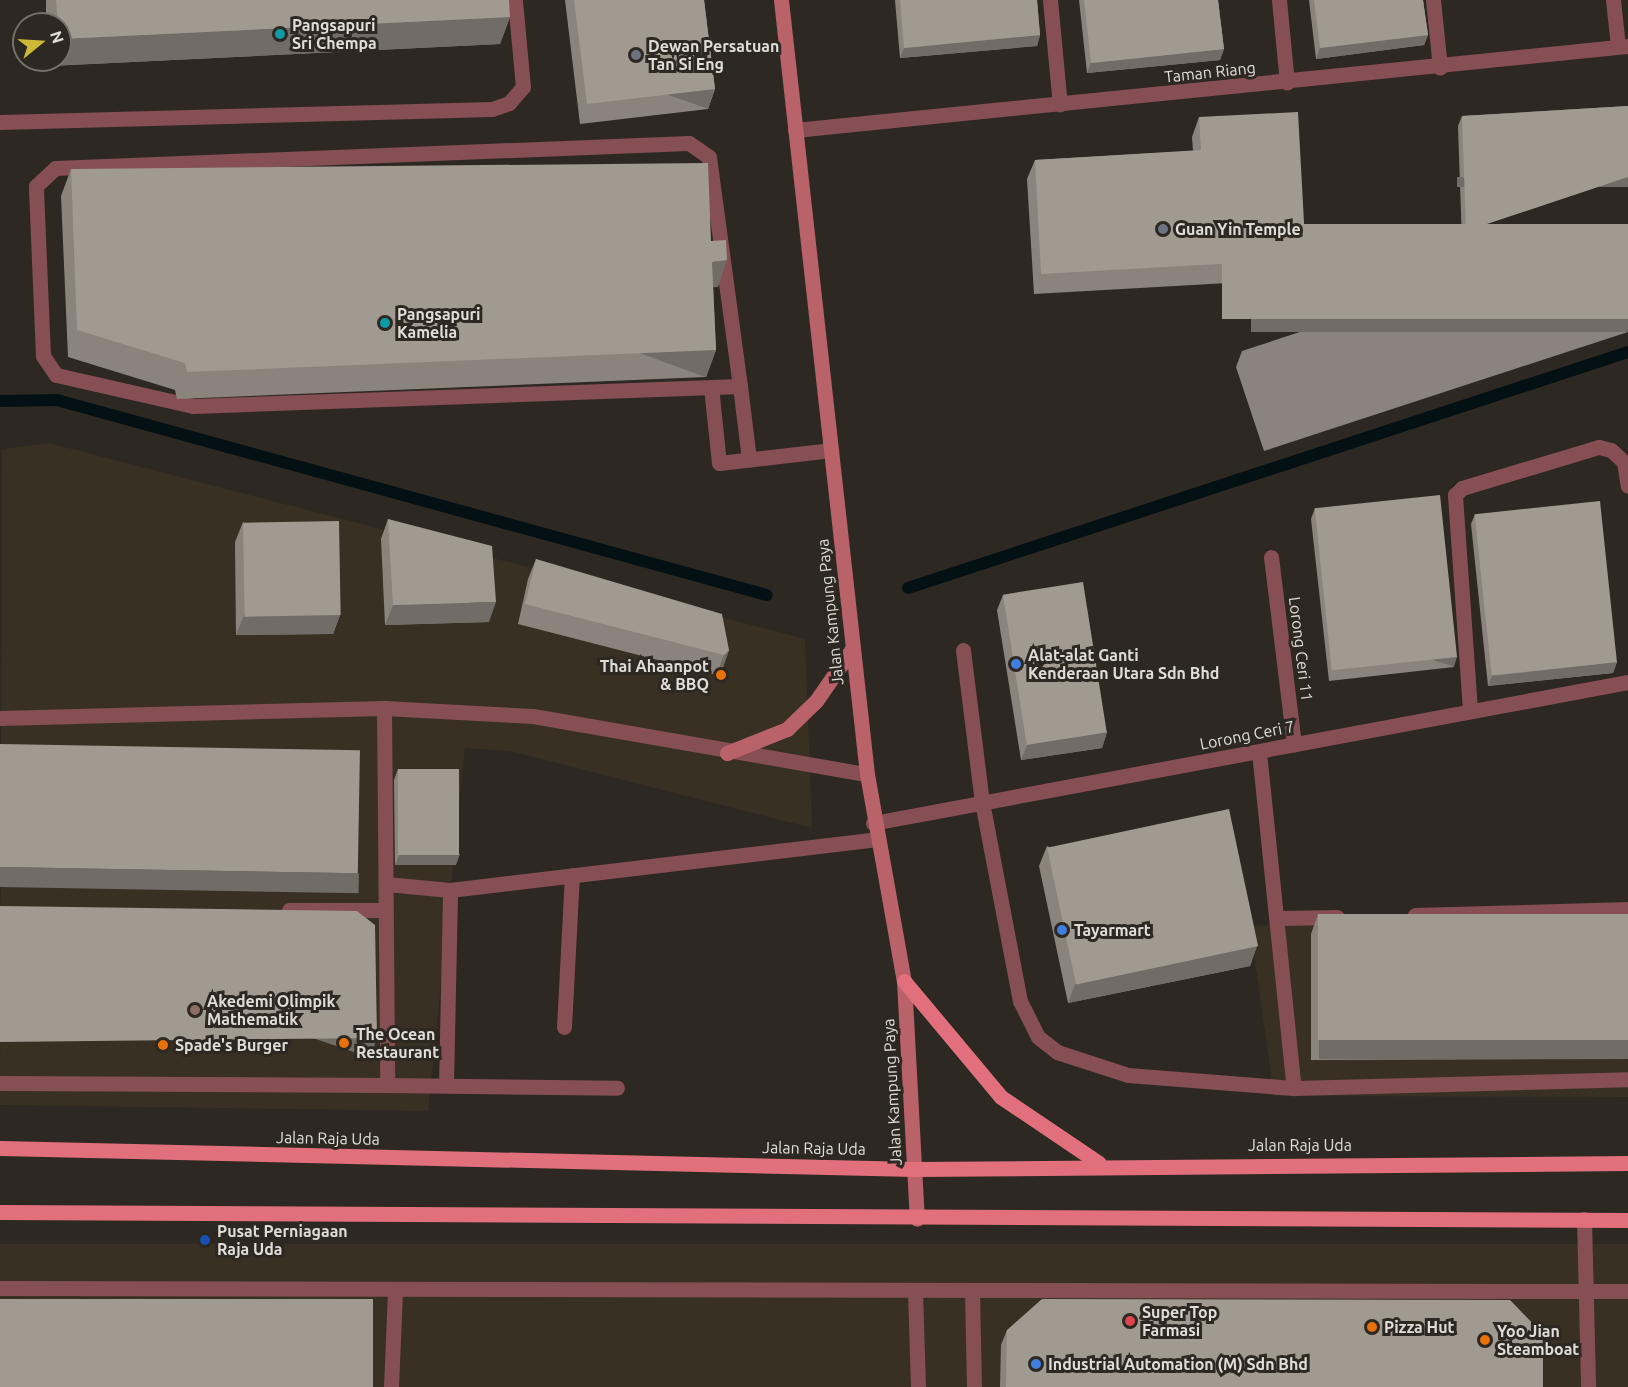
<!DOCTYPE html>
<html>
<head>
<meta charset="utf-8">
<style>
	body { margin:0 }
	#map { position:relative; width:1628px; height:1387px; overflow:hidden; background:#2d2821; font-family:Ubuntu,sans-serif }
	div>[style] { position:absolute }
	.built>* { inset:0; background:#383023; transform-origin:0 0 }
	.stream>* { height:12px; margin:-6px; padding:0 6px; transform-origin:6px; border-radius:6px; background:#041114 }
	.lane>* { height:15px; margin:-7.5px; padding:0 7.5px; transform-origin:7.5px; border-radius:7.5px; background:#864f53 }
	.street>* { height:15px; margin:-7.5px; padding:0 7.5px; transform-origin:7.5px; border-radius:7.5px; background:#864f53 }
	.secondary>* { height:15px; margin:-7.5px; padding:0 7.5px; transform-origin:7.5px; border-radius:7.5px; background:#ba626a }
	.primary>* { height:15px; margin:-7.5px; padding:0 7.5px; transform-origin:7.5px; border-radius:7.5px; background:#e2707c }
	.wall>* { inset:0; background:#8a847d }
	.shaded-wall>* { inset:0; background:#716c66; transform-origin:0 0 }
	.building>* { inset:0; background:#a19a91; transform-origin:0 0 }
	.dots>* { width:16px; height:16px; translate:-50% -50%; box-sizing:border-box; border:3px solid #2d2821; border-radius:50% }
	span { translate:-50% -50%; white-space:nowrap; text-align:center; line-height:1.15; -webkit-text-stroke:6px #2d2821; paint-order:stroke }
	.poi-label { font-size:16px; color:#e0ddd8; font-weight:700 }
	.left { translate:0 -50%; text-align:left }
	.right { translate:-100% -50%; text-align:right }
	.street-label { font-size:16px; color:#e0ddd8 }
	.north { position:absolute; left:12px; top:12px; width:60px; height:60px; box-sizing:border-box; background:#2d2821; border:2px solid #75706a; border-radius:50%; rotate:72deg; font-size:16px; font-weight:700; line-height:24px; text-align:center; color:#e0ddd8 }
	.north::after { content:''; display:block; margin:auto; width:21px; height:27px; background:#cdb938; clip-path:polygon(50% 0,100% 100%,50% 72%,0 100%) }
</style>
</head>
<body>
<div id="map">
	<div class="built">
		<i style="clip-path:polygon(49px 443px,805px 639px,812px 828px,510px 751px,465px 748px,428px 1111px,0 1105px,2px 449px)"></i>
		<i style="clip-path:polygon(1628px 908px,1628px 1097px,1274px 1096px,1250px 926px)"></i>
		<i style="left:0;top:1244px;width:1628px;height:143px"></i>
	</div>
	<div class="stream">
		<i style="left:0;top:401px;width:57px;rotate:-1deg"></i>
		<i style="left:57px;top:400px;width:736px;rotate:15.36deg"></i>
		<i style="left:908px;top:588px;width:758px;rotate:-18.15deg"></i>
	</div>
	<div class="lane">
		<i style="left:1050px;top:0;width:105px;rotate:84.6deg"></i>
		<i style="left:1433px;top:0;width:68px;rotate:84.1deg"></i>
		<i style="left:0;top:122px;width:492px;rotate:-1.5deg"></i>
		<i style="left:492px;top:109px;width:18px;rotate:-19deg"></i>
		<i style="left:509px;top:103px;width:21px;rotate:-49deg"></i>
		<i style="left:523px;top:87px;width:87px;rotate:-95.3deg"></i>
		<i style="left:689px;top:143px;width:24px;rotate:35deg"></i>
		<i style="left:709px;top:157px;width:231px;rotate:82.3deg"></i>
		<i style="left:740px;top:386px;width:547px;rotate:177.91deg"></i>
		<i style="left:193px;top:406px;width:140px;rotate:-167.2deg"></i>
		<i style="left:56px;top:375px;width:23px;rotate:-124deg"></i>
		<i style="left:43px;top:356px;width:170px;rotate:-92.4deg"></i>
		<i style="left:36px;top:186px;width:26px;rotate:-43deg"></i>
		<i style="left:55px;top:168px;width:634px;rotate:-2.26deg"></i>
		<i style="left:740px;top:386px;width:74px;rotate:83deg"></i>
		<i style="left:711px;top:387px;width:76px;rotate:84deg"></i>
		<i style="left:719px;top:463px;width:113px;rotate:-6.6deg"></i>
		<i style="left:384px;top:708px;width:377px;rotate:89.5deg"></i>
		<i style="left:387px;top:1085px;width:230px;rotate:0.7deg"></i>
		<i style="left:1470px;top:710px;width:216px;rotate:-94deg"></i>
		<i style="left:1455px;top:495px;width:10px;rotate:-45deg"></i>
		<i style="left:1462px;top:488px;width:143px;rotate:-16.7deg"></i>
		<i style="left:1599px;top:447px;width:12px;rotate:14deg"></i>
		<i style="left:1259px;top:752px;width:338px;rotate:84.1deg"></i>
		<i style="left:982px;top:802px;width:203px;rotate:79.2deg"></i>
		<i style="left:1020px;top:1001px;width:40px;rotate:63.4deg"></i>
		<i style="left:1038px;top:1037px;width:24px;rotate:38deg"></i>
		<i style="left:1057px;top:1052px;width:75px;rotate:17.9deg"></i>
		<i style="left:1128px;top:1075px;width:167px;rotate:4.5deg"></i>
		<i style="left:1294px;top:1088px;width:334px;rotate:-1.5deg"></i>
		<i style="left:386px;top:884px;width:64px;rotate:5.4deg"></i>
		<i style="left:289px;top:910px;width:96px"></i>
		<i style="left:1415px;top:915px;width:213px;rotate:-1.6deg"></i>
		<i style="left:1280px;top:918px;width:57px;rotate:-1deg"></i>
		<i style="left:564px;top:1027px;width:152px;rotate:-87deg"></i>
		<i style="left:446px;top:1085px;width:195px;rotate:-88.8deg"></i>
		<i style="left:450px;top:890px;width:428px;rotate:-6.8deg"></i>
		<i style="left:915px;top:1291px;width:96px;rotate:88.2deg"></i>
		<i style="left:972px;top:1291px;width:96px;rotate:88.8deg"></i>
		<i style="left:391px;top:1387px;width:96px;rotate:-87.6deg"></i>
	</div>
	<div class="street">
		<i style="left:1279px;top:0;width:83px;rotate:84.5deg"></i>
		<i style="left:1613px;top:0;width:46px;rotate:83.8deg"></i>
		<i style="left:795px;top:130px;width:837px;rotate:-5.76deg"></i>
		<i style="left:1611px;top:450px;width:18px;rotate:43deg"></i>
		<i style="left:1624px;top:462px;width:24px;rotate:81deg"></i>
		<i style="left:1271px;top:557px;width:189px;rotate:83deg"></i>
		<i style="left:963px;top:650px;width:153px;rotate:82.9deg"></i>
		<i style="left:0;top:718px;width:384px;rotate:-1.5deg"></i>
		<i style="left:384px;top:708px;width:149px;rotate:3.1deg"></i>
		<i style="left:533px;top:716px;width:339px;rotate:9.9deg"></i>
		<i style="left:873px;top:823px;width:768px;rotate:-10.58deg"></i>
		<i style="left:0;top:1083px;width:387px;rotate:0.3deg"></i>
		<i style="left:1584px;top:1219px;width:168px;rotate:88.6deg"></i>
		<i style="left:0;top:1288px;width:1628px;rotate:0.11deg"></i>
	</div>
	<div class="secondary">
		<i style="left:781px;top:0;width:779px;rotate:83.66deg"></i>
		<i style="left:867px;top:774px;width:210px;rotate:79.9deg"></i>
		<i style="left:904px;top:981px;width:238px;rotate:86.9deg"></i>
		<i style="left:727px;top:753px;width:65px;rotate:-21.8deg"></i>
		<i style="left:787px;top:729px;width:40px;rotate:-44deg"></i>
		<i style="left:816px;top:701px;width:63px;rotate:-55.3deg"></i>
	</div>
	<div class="primary">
		<i style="left:904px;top:981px;width:151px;rotate:50.1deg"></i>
		<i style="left:1001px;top:1097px;width:118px;rotate:34deg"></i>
		<i style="left:0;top:1148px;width:915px;rotate:1.31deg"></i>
		<i style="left:915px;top:1169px;width:713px;rotate:-0.48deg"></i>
		<i style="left:0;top:1212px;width:1628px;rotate:0.28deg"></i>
	</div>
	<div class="wall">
		<i style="clip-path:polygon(46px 0,56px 0,510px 17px,500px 44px,49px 66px,48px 60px,60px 60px,60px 24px,46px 24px)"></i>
		<i style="clip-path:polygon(565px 0,704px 0,715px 89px,708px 109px,580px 124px)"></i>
		<i style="clip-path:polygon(895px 0,1037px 0,1040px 35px,1037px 46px,900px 58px)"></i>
		<i style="clip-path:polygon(1079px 0,1218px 0,1224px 49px,1220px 60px,1087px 73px)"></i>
		<i style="clip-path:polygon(1309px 0,1423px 0,1428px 35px,1424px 45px,1316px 59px)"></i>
		<i style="clip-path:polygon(1628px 106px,1462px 242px,1458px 126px,1462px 116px)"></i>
		<i style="clip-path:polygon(1199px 117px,1299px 279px,1034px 294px,1027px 179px,1035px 160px,1193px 151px,1192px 137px)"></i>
		<i style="clip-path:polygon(71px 169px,711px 241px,718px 287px,713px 287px,716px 350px,706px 377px,177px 399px,175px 390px,68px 357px,61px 196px)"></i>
		<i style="clip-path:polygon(1628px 224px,1628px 332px,1264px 451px,1236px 367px,1242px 351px)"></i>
		<i style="clip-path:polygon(1315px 508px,1454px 667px,1329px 681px,1311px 519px)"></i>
		<i style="clip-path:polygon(1475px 514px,1617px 662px,1613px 673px,1488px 686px,1471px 524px)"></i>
		<i style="clip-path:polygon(388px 519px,489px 622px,385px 625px,381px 539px)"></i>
		<i style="clip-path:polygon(243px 522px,340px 615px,333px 634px,236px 635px,235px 542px)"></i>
		<i style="clip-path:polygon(536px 559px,729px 650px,722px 670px,716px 675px,518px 624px,528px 579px)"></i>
		<i style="clip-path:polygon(1003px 595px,1107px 732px,1102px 748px,1021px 760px,997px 610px)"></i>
		<i style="clip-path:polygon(398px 769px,456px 865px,395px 865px,394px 780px)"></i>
		<i style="clip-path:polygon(1047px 846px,1257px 946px,1250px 966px,1068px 1003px,1039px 866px)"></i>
		<i style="clip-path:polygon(1318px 914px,1628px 914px,1628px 1059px,1311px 1060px,1311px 934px)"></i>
		<i style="clip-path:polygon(1007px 1330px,1543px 1387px,1000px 1387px,1001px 1345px)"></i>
	</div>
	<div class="shaded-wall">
		<i style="clip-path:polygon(510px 17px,500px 44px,49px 66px,51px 60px,60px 60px,60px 39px)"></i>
		<i style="clip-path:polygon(1040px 35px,1037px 46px,900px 58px,904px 48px)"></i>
		<i style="clip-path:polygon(1428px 35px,1424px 45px,1316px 59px,1320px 48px)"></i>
		<i style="clip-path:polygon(1224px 49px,1220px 60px,1087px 73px,1091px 63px)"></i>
		<i style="left:715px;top:89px;width:21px;height:129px;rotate:109deg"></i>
		<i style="left:1628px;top:177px;width:10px;height:171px;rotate:90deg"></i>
		<i style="left:1306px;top:259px;width:21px;height:265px;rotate:109deg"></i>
		<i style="clip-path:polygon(727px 260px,718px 287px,702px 288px,712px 262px)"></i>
		<i style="left:1628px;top:319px;width:13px;height:377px;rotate:90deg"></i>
		<i style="left:716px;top:350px;width:29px;height:529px;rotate:110deg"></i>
		<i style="clip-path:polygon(496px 602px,489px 622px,385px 625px,393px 605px)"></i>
		<i style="clip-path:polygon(244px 615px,340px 615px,333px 634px,236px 635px)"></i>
		<i style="clip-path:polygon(729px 650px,722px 670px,716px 675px,724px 655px)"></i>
		<i style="left:1457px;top:657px;width:10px;height:125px;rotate:107deg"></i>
		<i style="clip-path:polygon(1617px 662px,1613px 673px,1488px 686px,1492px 676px)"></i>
		<i style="clip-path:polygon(1107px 732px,1102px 748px,1021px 760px,1027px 745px)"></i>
		<i style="clip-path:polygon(460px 854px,456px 865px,395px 865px,399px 855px)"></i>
		<i style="left:0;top:867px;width:359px;height:20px;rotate:1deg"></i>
		<i style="clip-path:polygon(1257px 946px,1250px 966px,1068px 1003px,1075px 984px)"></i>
		<i style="left:377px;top:1038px;width:21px;height:377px;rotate:109deg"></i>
		<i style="left:1628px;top:1039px;width:20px;height:309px;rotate:90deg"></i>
	</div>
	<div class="building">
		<i style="clip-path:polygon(56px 0,509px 0,510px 17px,60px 39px,60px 24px,58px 24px)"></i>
		<i style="clip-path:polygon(574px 0,704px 0,715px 89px,587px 104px)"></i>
		<i style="clip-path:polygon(900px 0,1037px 0,1040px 35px,904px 48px)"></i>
		<i style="clip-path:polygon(1084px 0,1218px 0,1224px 49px,1091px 63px)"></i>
		<i style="clip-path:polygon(1314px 0,1423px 0,1428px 35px,1320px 48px)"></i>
		<i style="clip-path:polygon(1628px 106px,1628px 177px,1466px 231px,1462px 116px)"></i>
		<i style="clip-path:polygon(1298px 112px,1306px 259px,1041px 274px,1035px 160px,1201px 150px,1199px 117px)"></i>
		<i style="clip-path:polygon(708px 163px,711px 241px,726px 240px,727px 260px,712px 262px,716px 350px,187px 372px,185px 363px,77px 330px,71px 169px)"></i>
		<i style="left:1628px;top:224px;width:95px;height:406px;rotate:90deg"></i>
		<i style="left:1440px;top:495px;width:163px;height:126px;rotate:84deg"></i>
		<i style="left:1600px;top:501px;width:162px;height:126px;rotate:84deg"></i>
		<i style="clip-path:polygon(388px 519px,492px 546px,496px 602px,393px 605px)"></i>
		<i style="left:339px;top:521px;width:94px;height:96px;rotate:89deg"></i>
		<i style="clip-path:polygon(536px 559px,722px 614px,729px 650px,724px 655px,525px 604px)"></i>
		<i style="left:1083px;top:582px;width:152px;height:81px;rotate:81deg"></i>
		<i style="left:0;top:744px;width:360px;height:123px;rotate:1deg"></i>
		<i style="left:398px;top:769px;width:61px;height:86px"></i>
		<i style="left:1229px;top:809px;width:140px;height:186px;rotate:78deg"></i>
		<i style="clip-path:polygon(0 906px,357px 911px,375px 925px,377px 1038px,0 1042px)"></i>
		<i style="left:1318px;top:914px;width:310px;height:126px"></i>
		<i style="left:0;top:1299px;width:373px;height:88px"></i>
		<i style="clip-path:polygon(1042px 1299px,1510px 1300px,1543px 1334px,1543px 1387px,1006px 1387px,1007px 1330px)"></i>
	</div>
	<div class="dots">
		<i style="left:280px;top:34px;background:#0f9aa8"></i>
		<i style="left:636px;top:55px;background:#6b7280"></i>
		<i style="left:1163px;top:229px;background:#6b7280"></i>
		<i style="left:385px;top:323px;background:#0f9aa8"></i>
		<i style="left:1016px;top:664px;background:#3f7fe0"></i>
		<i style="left:721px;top:675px;background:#e8710a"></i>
		<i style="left:1062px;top:930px;background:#3f7fe0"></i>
		<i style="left:195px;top:1010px;background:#8d6e63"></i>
		<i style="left:344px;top:1043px;background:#e8710a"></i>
		<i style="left:163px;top:1045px;background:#e8710a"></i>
		<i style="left:205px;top:1240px;background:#1a4fb4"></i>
		<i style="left:1130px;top:1321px;background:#e0444e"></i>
		<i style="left:1372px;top:1327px;background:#e8710a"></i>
		<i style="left:1485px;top:1340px;background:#e8710a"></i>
		<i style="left:1036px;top:1364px;background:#3f7fe0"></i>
	</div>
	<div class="poi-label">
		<span class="left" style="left:292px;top:34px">Pangsapuri<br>Sri Chempa</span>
		<span class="left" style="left:648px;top:55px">Dewan Persatuan<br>Tan Si Eng</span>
		<span class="left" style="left:1175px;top:229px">Guan Yin Temple</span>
		<span class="left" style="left:397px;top:323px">Pangsapuri<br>Kamelia</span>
		<span class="left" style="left:1028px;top:664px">Alat-alat Ganti<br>Kenderaan Utara Sdn Bhd</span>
		<span class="right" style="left:709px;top:675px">Thai Ahaanpot<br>&amp; BBQ</span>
		<span class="left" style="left:1074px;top:930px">Tayarmart</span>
		<span class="left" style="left:207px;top:1010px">Akedemi Olimpik<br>Mathematik</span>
		<span class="left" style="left:356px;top:1043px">The Ocean<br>Restaurant</span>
		<span class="left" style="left:175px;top:1045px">Spade's Burger</span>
		<span class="left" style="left:217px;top:1240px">Pusat Perniagaan<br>Raja Uda</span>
		<span class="left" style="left:1142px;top:1321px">Super Top<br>Farmasi</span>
		<span class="left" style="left:1384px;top:1327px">Pizza Hut</span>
		<span class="left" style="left:1497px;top:1340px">Yoo Jian<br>Steamboat</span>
		<span class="left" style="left:1048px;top:1364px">Industrial Automation (M) Sdn Bhd</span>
	</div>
	<div class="street-label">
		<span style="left:1210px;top:72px;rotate:-6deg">Taman Riang</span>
		<span style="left:830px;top:612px;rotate:-96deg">Jalan Kampung Paya</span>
		<span style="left:1301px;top:649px;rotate:83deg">Lorong Ceri 11</span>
		<span style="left:1247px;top:735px;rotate:-11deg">Lorong Ceri 7</span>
		<span style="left:892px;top:1092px;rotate:-93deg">Jalan Kampung Paya</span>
		<span style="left:328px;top:1138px;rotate:1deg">Jalan Raja Uda</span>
		<span style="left:1300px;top:1145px">Jalan Raja Uda</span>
		<span style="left:814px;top:1148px;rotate:1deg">Jalan Raja Uda</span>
	</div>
	<div class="north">N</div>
</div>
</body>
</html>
